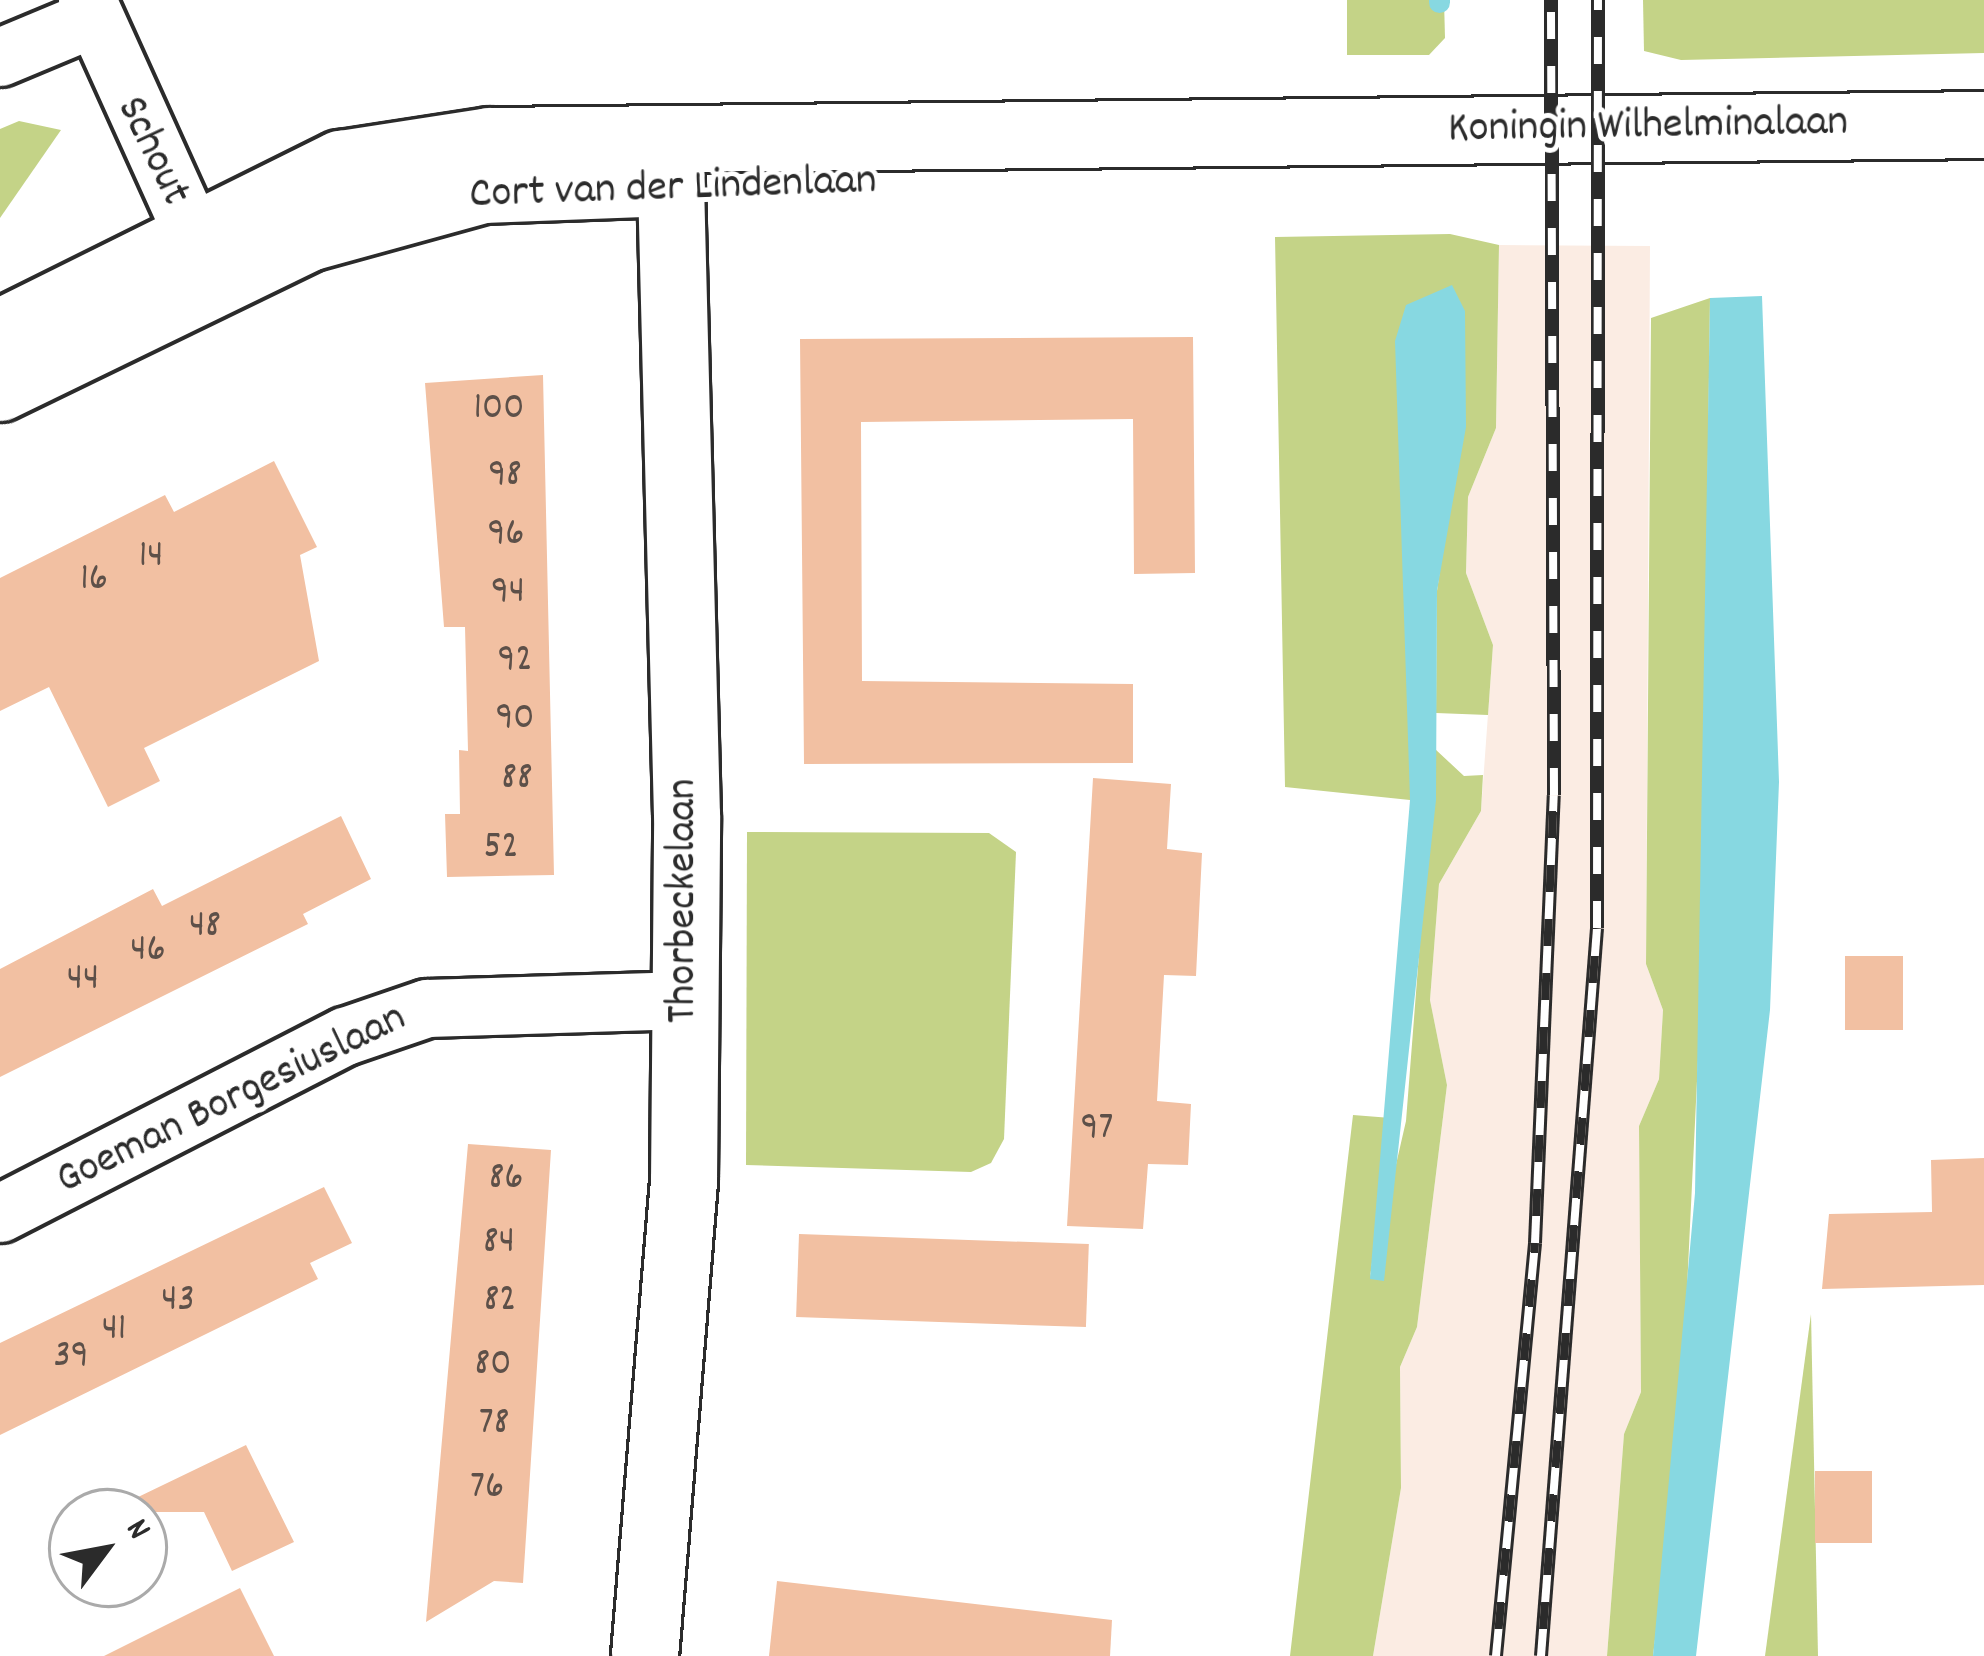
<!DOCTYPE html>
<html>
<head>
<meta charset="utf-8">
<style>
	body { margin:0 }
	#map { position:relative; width:1984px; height:1656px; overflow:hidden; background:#fff; font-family:Dekko,sans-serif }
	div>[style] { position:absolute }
	.built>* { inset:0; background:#fbece3 }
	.green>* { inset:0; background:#c4d387 }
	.water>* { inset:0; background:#87d8e1 }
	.stream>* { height:21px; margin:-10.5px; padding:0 10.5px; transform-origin:10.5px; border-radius:10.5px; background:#87d8e1 }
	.building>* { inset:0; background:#f2c0a2; transform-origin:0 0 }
	.roads { filter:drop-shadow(3px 0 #2b2b2b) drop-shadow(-3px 0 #2b2b2b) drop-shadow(0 3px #2b2b2b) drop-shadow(0 -3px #2b2b2b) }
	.minor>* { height:57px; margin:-28.5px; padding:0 28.5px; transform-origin:28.5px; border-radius:28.5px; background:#fff }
	.tertiary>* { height:66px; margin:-33px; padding:0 33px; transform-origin:33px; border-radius:33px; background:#fff }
	.secondary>* { height:66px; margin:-33px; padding:0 33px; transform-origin:33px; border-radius:33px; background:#fff }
	.rail>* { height:14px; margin-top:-7px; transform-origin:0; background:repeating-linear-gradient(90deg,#fff 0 27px,#2b2b2b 0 54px); box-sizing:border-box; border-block:3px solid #2b2b2b }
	span { translate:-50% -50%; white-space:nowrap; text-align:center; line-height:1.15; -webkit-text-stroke:10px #fff; paint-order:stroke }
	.number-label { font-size:39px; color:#5d5049 }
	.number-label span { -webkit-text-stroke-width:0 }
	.street-label { font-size:45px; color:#2b2b2b }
	.north { position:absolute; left:48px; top:1488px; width:120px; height:120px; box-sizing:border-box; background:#fff; border:3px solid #aaa; border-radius:50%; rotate:58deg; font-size:33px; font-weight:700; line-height:48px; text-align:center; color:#2b2b2b }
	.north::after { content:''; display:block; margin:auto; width:42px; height:54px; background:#2b2b2b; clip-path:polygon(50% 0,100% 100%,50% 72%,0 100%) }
</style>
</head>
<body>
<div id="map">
	<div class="built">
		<i style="clip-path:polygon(1499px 245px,1650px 246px,1646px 964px,1663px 1010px,1659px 1079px,1639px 1126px,1641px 1392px,1624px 1434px,1607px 1656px,1373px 1656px,1401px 1488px,1400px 1367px,1417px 1327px,1447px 1085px,1430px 1000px,1439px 884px,1481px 811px,1493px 645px,1466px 573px,1468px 497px,1496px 428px)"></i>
	</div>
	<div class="green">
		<i style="clip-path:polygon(1347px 0,1444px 0,1445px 38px,1429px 55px,1347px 55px)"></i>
		<i style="clip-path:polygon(1643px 0,1984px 0,1984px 53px,1681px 60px,1644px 51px)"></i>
		<i style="clip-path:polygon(19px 121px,61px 130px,0 218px,0 129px)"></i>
		<i style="clip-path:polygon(1450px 234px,1499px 245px,1496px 428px,1468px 497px,1466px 573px,1493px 645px,1488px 715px,1436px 713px,1437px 591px,1467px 381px,1410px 774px,1410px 800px,1285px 787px,1275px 237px)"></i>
		<i style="clip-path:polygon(1710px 298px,1701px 998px,1680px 1434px,1653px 1656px,1607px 1656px,1624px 1434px,1641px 1392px,1639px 1126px,1659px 1079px,1663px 1010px,1646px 964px,1651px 318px)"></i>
		<i style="clip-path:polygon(1435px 749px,1464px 776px,1483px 775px,1481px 811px,1439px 884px,1430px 1000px,1447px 1085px,1417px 1327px,1400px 1367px,1401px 1488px,1373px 1656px,1290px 1656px,1353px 1115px,1391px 1118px,1370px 1278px,1406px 1121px)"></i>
		<i style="clip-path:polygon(747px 832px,989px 833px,1016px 852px,1004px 1139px,991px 1163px,971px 1172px,746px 1165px)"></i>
		<i style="clip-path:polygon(1811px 1314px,1818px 1656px,1765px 1656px)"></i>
	</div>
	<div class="water">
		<i style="clip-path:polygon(1452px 285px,1465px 311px,1466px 427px,1437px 591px,1436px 800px,1384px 1281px,1370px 1279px,1410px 800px,1395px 341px,1406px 305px)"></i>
		<i style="clip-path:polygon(1762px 296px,1779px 782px,1770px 1010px,1696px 1656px,1653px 1656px,1695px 1193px,1710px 298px)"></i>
	</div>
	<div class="stream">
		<i style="left:1439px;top:0;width:2px;rotate:90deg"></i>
	</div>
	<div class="building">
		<i style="clip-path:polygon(1193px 337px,1195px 573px,1134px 574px,1133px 419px,861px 422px,862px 681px,1133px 684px,1133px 763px,804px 764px,800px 339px)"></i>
		<i style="clip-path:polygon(543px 375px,554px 875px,447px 877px,445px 814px,460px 814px,459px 750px,468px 751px,465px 627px,444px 627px,425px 383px)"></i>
		<i style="clip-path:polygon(274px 461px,317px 547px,300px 555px,319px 661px,144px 748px,160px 781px,108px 807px,49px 687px,0 711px,0 578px,165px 495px,174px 512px)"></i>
		<i style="clip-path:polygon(1093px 778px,1171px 784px,1167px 849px,1202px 853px,1196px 976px,1164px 975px,1157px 1101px,1191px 1104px,1188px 1165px,1148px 1164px,1143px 1229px,1067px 1226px)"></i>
		<i style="clip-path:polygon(341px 816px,371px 879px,303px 914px,308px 924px,0 1077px,0 969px,153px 889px,162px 906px)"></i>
		<i style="left:1845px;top:956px;width:58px;height:74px"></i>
		<i style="clip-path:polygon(468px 1144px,551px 1150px,523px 1583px,494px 1581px,426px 1622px)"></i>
		<i style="clip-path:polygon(1984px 1158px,1984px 1285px,1822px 1289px,1829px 1214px,1932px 1212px,1931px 1160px)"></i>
		<i style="clip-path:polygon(324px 1187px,352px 1243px,310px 1263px,318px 1279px,0 1435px,0 1343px)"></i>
		<i style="left:799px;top:1234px;width:290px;height:83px;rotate:2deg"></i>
		<i style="clip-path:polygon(246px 1445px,294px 1542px,232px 1571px,204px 1512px,107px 1512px)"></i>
		<i style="left:1815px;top:1471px;width:57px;height:72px"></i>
		<i style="clip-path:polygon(777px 1581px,1112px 1620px,1110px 1656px,769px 1656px)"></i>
		<i style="clip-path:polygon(240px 1588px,274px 1656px,104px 1656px)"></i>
	</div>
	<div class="roads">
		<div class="minor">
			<i style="left:87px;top:0;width:301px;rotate:65.7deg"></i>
			<i style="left:0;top:57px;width:99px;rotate:-22.7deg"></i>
			<i style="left:0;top:1213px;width:388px;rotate:-27.2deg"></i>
			<i style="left:345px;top:1036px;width:87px;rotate:-18.9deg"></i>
			<i style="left:427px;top:1008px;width:258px;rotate:-1.8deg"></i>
		</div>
		<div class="tertiary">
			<i style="left:645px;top:1656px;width:476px;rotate:-85.3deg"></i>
			<i style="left:684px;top:1182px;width:366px;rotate:-89.5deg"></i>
			<i style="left:687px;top:816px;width:670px;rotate:-91.45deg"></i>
		</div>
		<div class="secondary">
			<i style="left:0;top:333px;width:381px;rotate:-26.4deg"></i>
			<i style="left:341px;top:164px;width:150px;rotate:-8.8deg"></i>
			<i style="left:489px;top:141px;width:1495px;rotate:-0.61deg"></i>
			<i style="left:0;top:388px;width:343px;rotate:-25.9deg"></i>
			<i style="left:309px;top:238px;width:180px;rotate:-15.4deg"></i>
			<i style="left:483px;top:190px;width:160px;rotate:-2.1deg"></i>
		</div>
	</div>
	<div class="rail">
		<i style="left:1496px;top:1656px;width:415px;rotate:-84.6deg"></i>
		<i style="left:1535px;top:1243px;width:448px;rotate:-87.6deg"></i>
		<i style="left:1554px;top:795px;width:795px;rotate:-90.22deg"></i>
		<i style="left:1541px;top:1656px;width:730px;rotate:-85.6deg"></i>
		<i style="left:1597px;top:928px;width:928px;rotate:-89.94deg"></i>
	</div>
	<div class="number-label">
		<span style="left:499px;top:410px">100</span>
		<span style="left:505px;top:477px">98</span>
		<span style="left:506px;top:536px">96</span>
		<span style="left:151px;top:558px">14</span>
		<span style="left:94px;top:581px">16</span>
		<span style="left:508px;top:594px">94</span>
		<span style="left:515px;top:662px">92</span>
		<span style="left:515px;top:720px">90</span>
		<span style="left:517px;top:780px">88</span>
		<span style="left:501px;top:849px">52</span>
		<span style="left:205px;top:928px">48</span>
		<span style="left:148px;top:952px">46</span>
		<span style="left:83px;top:981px">44</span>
		<span style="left:1097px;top:1130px">97</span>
		<span style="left:506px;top:1180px">86</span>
		<span style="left:499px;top:1244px">84</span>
		<span style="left:178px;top:1302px">43</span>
		<span style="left:500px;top:1302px">82</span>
		<span style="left:114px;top:1331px">41</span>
		<span style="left:71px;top:1358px">39</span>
		<span style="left:493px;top:1366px">80</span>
		<span style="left:494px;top:1425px">78</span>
		<span style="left:487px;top:1489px">76</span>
	</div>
	<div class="street-label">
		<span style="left:1648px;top:128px;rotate:-1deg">Koningin Wilhelminalaan</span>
		<span style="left:151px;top:152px;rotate:64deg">Schout</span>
		<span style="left:673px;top:190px;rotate:-2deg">Cort van der Lindenlaan</span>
		<span style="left:685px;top:901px;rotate:-90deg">Thorbeckelaan</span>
		<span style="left:232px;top:1101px;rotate:-26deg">Goeman Borgesiuslaan</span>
	</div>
	<div class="north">N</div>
</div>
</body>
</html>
